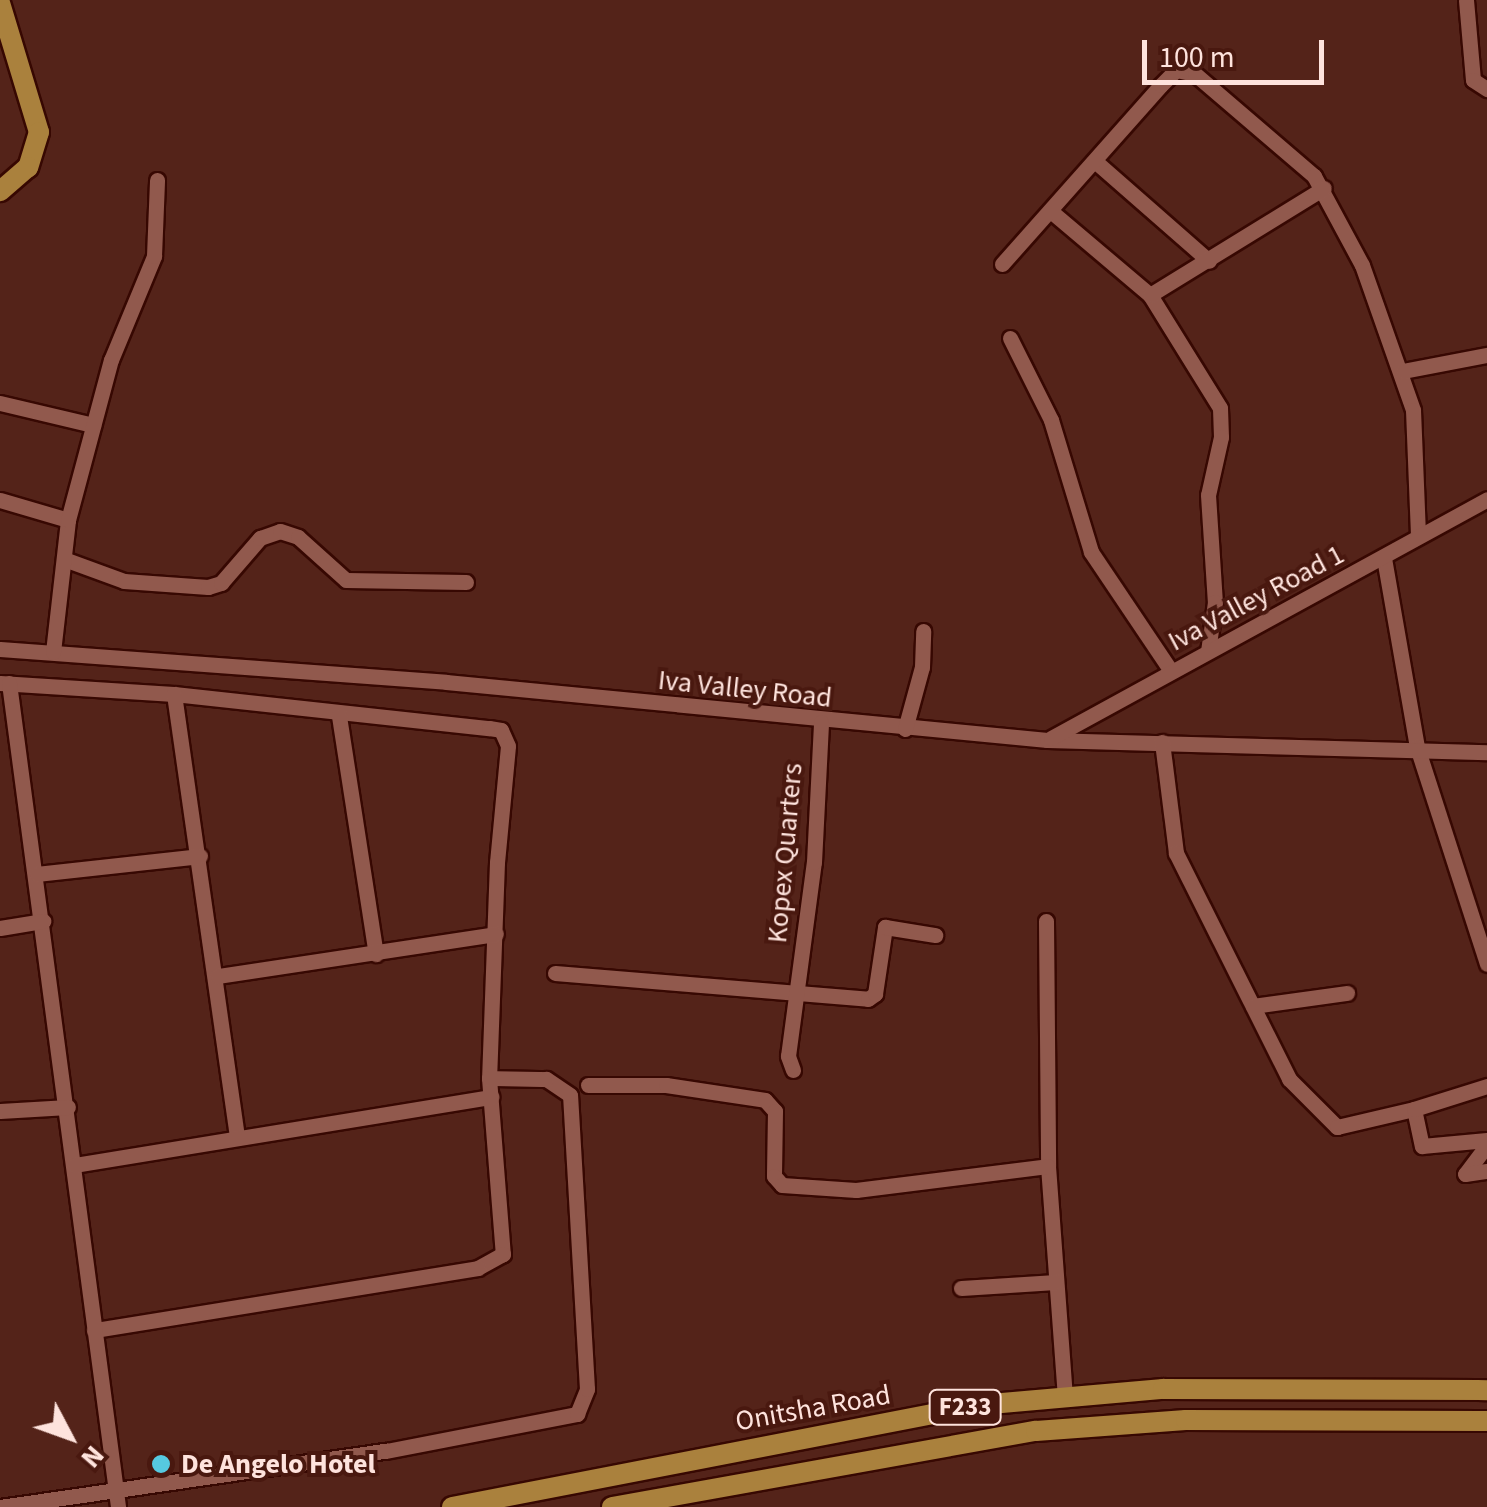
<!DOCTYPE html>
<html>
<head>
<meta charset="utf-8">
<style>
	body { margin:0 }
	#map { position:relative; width:1487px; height:1507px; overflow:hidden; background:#542319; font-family:"Source Sans 3",sans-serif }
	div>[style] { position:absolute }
	.roads { filter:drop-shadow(2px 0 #370802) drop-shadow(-2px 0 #370802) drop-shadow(0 2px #370802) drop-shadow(0 -2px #370802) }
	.minor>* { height:15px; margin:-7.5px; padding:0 7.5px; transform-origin:7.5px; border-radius:7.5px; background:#91594d }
	.major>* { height:20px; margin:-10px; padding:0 10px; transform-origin:10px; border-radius:10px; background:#aa813d }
	.dots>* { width:28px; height:28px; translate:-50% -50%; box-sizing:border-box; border:5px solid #49180f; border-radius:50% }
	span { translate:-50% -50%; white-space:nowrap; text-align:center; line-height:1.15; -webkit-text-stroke:8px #49180f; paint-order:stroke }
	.shield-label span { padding:2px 8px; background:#49180f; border:2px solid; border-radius:8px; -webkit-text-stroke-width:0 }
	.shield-label { font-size:25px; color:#fee3dd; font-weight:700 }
	.street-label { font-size:28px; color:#fee3dd }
	.poi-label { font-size:28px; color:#fee3dd; font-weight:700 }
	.left { translate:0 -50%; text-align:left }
	.north { position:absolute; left:20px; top:1387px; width:100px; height:100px; -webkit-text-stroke:8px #49180f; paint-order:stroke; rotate:131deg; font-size:28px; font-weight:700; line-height:40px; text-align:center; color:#fee3dd }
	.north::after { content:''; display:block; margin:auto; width:35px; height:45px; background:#fee3dd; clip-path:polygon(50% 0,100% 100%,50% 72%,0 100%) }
	.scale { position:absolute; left:1142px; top:40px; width:182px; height:45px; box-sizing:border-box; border:5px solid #fee3dd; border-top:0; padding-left:12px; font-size:30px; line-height:35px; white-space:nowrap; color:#fee3dd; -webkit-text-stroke:8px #49180f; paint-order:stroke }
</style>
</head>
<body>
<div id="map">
	<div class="roads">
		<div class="minor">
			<i style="left:1466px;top:0;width:80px;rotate:85deg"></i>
			<i style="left:1473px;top:80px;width:17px;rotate:33deg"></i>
			<i style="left:1096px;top:162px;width:150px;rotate:41.2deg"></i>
			<i style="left:1053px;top:213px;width:127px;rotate:40.2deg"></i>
			<i style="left:1150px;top:295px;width:133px;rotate:58.2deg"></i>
			<i style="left:1220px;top:408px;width:29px;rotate:88deg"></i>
			<i style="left:1221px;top:437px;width:59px;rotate:102.6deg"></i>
			<i style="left:1208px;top:495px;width:107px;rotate:86.3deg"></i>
			<i style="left:1215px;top:602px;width:49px;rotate:98.1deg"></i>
			<i style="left:1002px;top:264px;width:239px;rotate:-48.4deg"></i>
			<i style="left:1161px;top:85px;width:21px;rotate:-45deg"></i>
			<i style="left:1176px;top:70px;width:19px;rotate:12deg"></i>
			<i style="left:1195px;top:74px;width:157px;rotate:40.6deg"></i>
			<i style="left:1314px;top:176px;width:101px;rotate:61.7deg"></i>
			<i style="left:1362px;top:265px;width:154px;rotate:70.6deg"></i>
			<i style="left:1413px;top:410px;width:126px;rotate:87.7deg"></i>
			<i style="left:1150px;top:295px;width:204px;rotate:-31.6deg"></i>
			<i style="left:1010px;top:338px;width:92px;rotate:63.4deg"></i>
			<i style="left:1051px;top:420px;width:138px;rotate:73.1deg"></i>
			<i style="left:1091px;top:552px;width:143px;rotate:56.1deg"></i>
			<i style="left:1403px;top:371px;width:86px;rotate:-10.8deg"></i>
			<i style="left:0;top:403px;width:96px;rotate:13.3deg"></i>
			<i style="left:0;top:500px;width:71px;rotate:16.4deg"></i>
			<i style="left:1384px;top:558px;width:192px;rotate:80.1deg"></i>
			<i style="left:1417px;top:747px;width:228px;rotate:72.1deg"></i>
			<i style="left:64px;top:559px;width:64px;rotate:20.1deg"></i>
			<i style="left:124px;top:581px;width:84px;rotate:4.1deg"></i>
			<i style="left:208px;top:587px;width:14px;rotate:-17deg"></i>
			<i style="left:221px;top:583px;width:60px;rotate:-49.1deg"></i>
			<i style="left:260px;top:538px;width:21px;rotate:-19deg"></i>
			<i style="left:280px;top:531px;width:19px;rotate:18deg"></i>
			<i style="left:298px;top:537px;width:64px;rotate:41.9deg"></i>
			<i style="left:346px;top:580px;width:120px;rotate:1deg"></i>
			<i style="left:0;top:649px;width:447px;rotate:4.2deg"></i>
			<i style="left:446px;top:682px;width:604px;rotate:5.51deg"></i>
			<i style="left:1047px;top:740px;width:440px;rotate:1.6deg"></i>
			<i style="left:53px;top:652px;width:133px;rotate:-83.5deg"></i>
			<i style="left:68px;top:520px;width:166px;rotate:-75deg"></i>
			<i style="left:111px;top:360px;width:113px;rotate:-67.5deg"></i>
			<i style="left:154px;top:256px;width:76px;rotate:-87.7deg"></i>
			<i style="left:0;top:683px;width:174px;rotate:3.6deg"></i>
			<i style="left:174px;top:694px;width:317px;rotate:6.2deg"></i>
			<i style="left:489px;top:728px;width:12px;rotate:9deg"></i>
			<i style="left:501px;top:730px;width:17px;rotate:66deg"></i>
			<i style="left:508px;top:746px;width:117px;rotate:95.4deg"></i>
			<i style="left:497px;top:862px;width:216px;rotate:92.1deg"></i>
			<i style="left:489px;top:1078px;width:177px;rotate:85.5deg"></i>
			<i style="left:503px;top:1254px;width:29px;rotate:151deg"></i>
			<i style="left:478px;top:1268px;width:389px;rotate:170.8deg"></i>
			<i style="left:9px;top:683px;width:831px;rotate:82.46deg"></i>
			<i style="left:174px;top:694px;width:448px;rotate:81.9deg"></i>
			<i style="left:339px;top:716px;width:241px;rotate:81.2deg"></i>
			<i style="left:905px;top:729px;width:64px;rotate:-74.7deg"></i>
			<i style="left:922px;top:667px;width:36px;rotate:-88deg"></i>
			<i style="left:1051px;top:738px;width:497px;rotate:-28.7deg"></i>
			<i style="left:1162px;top:742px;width:112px;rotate:82.8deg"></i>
			<i style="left:1176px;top:853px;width:253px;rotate:63.4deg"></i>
			<i style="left:1289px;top:1079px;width:68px;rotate:45deg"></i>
			<i style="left:1337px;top:1127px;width:79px;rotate:-13.2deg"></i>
			<i style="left:1414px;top:1109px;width:38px;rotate:78deg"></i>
			<i style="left:1422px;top:1146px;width:65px;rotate:-5.3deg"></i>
			<i style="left:37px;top:874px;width:164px;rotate:-6.3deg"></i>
			<i style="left:1046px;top:921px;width:245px;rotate:89.5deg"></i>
			<i style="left:1048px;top:1166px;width:231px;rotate:85.8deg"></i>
			<i style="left:0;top:928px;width:44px;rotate:-9.2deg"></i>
			<i style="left:555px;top:973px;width:314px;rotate:4.7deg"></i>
			<i style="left:868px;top:999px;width:9px;rotate:-36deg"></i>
			<i style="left:875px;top:994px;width:68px;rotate:-81.5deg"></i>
			<i style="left:885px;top:927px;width:51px;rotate:9.1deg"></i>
			<i style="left:218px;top:976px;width:281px;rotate:-8.6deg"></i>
			<i style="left:1253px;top:1006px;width:95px;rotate:-7.9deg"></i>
			<i style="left:793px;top:1070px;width:15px;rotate:-110deg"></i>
			<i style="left:788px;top:1056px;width:196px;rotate:-82.4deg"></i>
			<i style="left:814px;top:862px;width:140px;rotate:-87.1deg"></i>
			<i style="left:588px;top:1085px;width:78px"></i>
			<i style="left:666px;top:1085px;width:100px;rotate:8.6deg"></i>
			<i style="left:765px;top:1100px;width:15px;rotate:48deg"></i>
			<i style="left:775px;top:1111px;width:65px;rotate:90.9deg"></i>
			<i style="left:774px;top:1176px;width:12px;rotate:48deg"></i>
			<i style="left:782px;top:1185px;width:74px;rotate:3.9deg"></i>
			<i style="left:856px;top:1190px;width:193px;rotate:-7.1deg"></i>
			<i style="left:1414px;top:1109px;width:77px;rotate:-17.5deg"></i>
			<i style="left:0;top:1111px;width:68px;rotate:-3.4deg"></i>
			<i style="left:1487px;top:1145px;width:36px;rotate:127deg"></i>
			<i style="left:1465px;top:1174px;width:22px;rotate:-8deg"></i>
			<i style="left:75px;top:1165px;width:422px;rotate:-9.3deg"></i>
			<i style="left:961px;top:1288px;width:95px;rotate:-3.6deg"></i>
			<i style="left:0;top:1507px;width:390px;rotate:-8.3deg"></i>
			<i style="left:386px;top:1451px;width:195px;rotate:-11deg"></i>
			<i style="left:577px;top:1414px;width:27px;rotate:-68deg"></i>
			<i style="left:587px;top:1389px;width:294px;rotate:-93.3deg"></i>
			<i style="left:570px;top:1095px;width:29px;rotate:-146deg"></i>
			<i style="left:546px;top:1079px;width:57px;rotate:-179deg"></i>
		</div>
		<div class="major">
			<i style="left:0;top:3px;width:135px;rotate:73.2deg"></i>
			<i style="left:39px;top:132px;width:37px;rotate:107deg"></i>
			<i style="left:28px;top:167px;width:37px;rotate:139deg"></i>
			<i style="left:452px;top:1507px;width:537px;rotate:-10.95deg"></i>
			<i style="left:979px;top:1405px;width:185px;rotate:-5deg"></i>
			<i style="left:1163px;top:1389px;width:324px;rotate:0.2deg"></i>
			<i style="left:612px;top:1507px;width:431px;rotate:-10.2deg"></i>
			<i style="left:1036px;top:1431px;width:150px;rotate:-4.2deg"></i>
			<i style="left:1186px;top:1420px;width:301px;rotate:0.2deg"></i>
		</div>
	</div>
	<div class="dots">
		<i style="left:161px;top:1464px;background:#56c9e0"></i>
	</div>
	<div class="shield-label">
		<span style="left:965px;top:1407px">F233</span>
	</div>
	<div class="street-label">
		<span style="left:1256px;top:598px;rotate:-28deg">Iva Valley Road 1</span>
		<span style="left:745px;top:689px;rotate:6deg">Iva Valley Road</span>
		<span style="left:785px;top:853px;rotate:-85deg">Kopex Quarters</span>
		<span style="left:813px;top:1408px;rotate:-10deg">Onitsha Road</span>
	</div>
	<div class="poi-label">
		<span class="left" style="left:181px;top:1464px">De Angelo Hotel</span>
	</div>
	<div class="north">N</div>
	<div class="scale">100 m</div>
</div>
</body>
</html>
